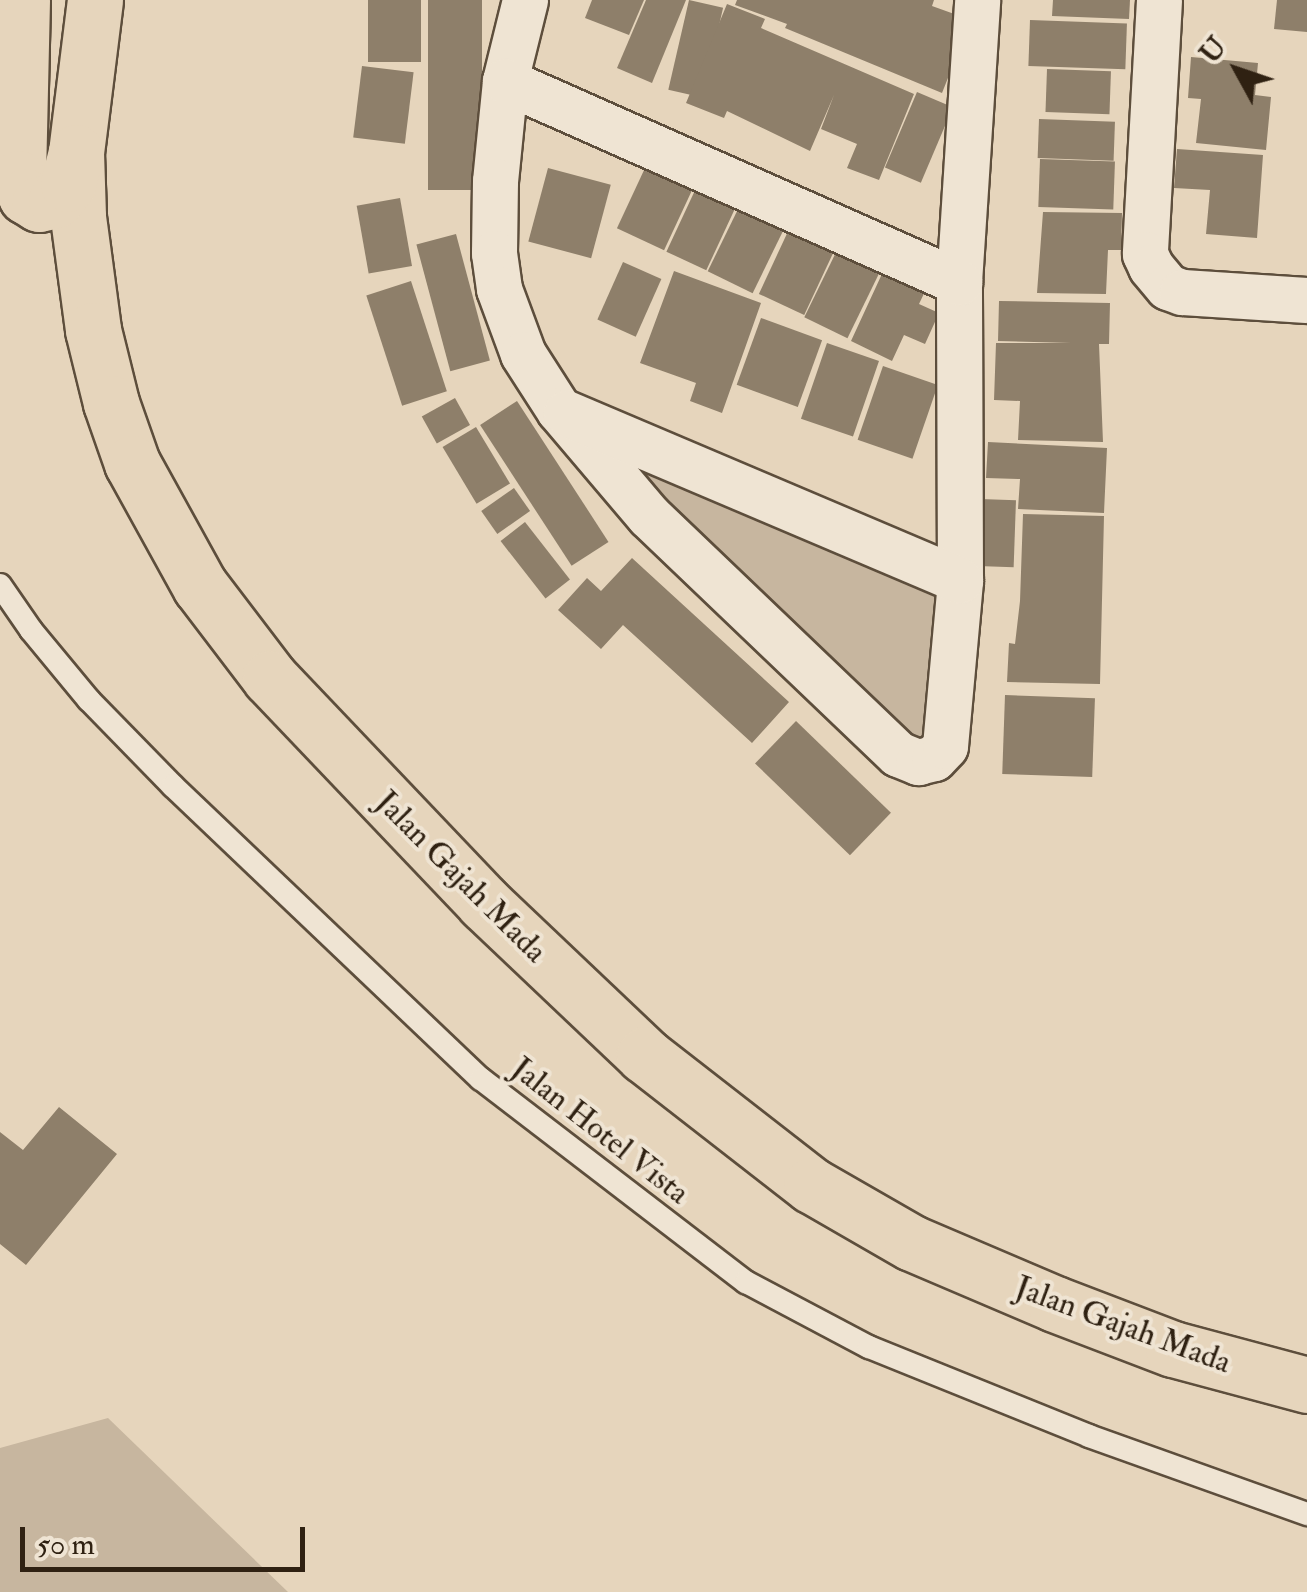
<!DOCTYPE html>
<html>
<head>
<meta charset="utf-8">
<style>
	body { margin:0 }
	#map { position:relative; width:1307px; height:1592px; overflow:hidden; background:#e6d5bc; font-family:"IM FELL Double Pica",serif }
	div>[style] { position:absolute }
	.green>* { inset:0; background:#c7b69f }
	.building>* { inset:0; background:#8e7f6a; transform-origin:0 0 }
	.roads { filter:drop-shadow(2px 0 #5d4e3c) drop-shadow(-2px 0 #5d4e3c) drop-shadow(0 2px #5d4e3c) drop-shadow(0 -2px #5d4e3c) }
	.lane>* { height:22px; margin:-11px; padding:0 11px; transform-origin:11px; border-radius:11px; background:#efe4d3 }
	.street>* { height:45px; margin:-22.5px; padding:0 22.5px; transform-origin:22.5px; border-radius:22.5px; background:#efe4d3 }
	.primary>* { height:55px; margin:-27.5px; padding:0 27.5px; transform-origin:27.5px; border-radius:27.5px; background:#e6d5bc }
	.highway>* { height:55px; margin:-27.5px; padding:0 27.5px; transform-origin:27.5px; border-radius:27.5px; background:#e6d5bc }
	span { translate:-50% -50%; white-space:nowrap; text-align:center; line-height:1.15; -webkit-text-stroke:8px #efe4d3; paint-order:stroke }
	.street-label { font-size:32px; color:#2f2112 }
	.north { position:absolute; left:1187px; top:20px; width:100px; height:100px; -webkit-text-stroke:8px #efe4d3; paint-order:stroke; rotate:310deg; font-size:28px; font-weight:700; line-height:40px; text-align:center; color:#2f2112 }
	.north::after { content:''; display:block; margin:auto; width:35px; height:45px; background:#2f2112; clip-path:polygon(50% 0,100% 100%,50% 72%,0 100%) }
	.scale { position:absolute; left:20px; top:1527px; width:285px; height:45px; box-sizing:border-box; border:5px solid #2f2112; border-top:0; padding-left:12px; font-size:30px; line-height:35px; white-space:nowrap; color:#2f2112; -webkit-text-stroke:8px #efe4d3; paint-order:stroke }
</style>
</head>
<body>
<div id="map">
	<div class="green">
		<i style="clip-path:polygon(628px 458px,935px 589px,929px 748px,908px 745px,649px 500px)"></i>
		<i style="clip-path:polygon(108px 1418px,288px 1592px,0 1592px,0 1448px)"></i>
	</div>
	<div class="building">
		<i style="left:368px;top:0;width:53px;height:62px"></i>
		<i style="left:428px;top:0;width:54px;height:190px"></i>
		<i style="clip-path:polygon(592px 0,644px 0,629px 35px,585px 18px)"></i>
		<i style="clip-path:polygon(646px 0,686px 0,652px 83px,617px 68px)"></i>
		<i style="left:689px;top:0;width:35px;height:92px;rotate:13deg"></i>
		<i style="clip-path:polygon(737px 0,934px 0,932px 6px,971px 20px,942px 93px,785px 28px,787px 24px,735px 5px)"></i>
		<i style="clip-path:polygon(1053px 0,1130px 0,1129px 19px,1052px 16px)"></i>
		<i style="clip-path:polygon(1277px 0,1307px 0,1307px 32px,1274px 29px)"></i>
		<i style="clip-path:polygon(727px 4px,765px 19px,761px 28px,914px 94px,879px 180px,847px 168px,857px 144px,821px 129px,834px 95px,810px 151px,727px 111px,724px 118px,686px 103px)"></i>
		<i style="left:1030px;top:20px;width:97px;height:46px;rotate:2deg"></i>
		<i style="clip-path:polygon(1191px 57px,1258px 63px,1255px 95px,1271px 97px,1266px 150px,1196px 143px,1201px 99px,1188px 98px)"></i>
		<i style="left:362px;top:66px;width:52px;height:72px;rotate:7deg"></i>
		<i style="left:1047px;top:69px;width:64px;height:43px;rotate:2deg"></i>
		<i style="left:917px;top:92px;width:39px;height:82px;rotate:23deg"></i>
		<i style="left:1039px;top:119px;width:76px;height:39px;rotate:2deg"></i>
		<i style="clip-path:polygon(1177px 149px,1263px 155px,1257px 238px,1206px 234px,1210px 190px,1174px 188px)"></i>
		<i style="left:652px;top:153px;width:52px;height:83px;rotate:25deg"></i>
		<i style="left:1040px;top:159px;width:75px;height:48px;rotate:2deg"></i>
		<i style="left:548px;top:168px;width:65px;height:76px;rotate:15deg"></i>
		<i style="left:704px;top:171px;width:44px;height:89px;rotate:25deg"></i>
		<i style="left:400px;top:198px;width:69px;height:44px;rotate:80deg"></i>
		<i style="left:741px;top:203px;width:50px;height:76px;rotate:26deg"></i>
		<i style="clip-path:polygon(1043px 212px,1122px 213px,1121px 250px,1108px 250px,1106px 294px,1037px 293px)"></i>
		<i style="left:791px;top:225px;width:50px;height:76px;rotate:25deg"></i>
		<i style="left:456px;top:234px;width:131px;height:41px;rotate:75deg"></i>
		<i style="left:842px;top:240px;width:48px;height:86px;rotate:26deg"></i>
		<i style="left:623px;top:262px;width:42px;height:63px;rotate:24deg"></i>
		<i style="clip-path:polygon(887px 263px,929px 283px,919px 304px,939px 313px,925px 344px,904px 335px,892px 361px,851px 341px)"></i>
		<i style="clip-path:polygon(674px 271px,761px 303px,722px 413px,690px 401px,696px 383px,640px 363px)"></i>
		<i style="left:411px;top:281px;width:116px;height:47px;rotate:72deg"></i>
		<i style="clip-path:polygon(999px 301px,1110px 303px,1109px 344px,1099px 344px,1103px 442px,1018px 440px,1020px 401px,994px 400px,996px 343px,1071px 343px,998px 341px)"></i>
		<i style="left:761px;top:318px;width:65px;height:71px;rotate:20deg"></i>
		<i style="left:827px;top:343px;width:55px;height:80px;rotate:19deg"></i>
		<i style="left:883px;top:366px;width:58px;height:78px;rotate:19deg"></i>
		<i style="left:455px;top:398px;width:31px;height:38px;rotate:61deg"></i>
		<i style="left:517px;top:401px;width:168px;height:44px;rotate:57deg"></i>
		<i style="left:476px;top:427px;width:66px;height:39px;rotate:59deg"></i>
		<i style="clip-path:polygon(988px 442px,1107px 448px,1104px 513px,1018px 509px,1020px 479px,986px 478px)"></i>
		<i style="left:514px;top:488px;width:28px;height:40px;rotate:55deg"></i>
		<i style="left:980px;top:499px;width:36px;height:67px;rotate:2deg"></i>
		<i style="clip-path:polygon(1023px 514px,1104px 516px,1100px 684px,1007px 682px,1009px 643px,1015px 644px,1020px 601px)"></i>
		<i style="left:525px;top:522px;width:73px;height:31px;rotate:52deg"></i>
		<i style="clip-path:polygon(632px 558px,789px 702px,752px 743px,623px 625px,601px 649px,558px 610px,587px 578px,601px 591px)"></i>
		<i style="left:1005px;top:695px;width:90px;height:79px;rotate:2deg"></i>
		<i style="left:796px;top:721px;width:132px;height:59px;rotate:44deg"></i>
		<i style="clip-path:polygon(59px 1107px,117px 1154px,26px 1265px,0 1244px,0 1132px,23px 1150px)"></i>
	</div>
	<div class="roads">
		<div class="lane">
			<i style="left:0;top:585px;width:55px;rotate:55.4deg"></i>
			<i style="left:31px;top:630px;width:91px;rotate:50.4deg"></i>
			<i style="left:89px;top:700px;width:120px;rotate:45.7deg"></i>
			<i style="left:173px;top:786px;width:425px;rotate:43.6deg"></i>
			<i style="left:481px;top:1079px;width:334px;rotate:37.5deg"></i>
			<i style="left:746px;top:1282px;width:139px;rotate:27.9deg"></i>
			<i style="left:869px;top:1347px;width:237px;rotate:22deg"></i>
			<i style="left:1089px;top:1436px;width:232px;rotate:19.7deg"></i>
		</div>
		<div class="street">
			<i style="left:525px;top:0;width:83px;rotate:103.9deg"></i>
			<i style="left:505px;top:81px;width:100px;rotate:95.7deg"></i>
			<i style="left:495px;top:181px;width:72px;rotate:90.8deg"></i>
			<i style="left:494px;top:253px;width:36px;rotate:82deg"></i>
			<i style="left:499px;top:289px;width:69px;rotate:69.7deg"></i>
			<i style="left:523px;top:354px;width:67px;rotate:57.3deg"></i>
			<i style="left:559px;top:410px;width:139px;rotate:49.7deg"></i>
			<i style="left:649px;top:516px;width:344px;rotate:43.7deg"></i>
			<i style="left:898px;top:754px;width:22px;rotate:22deg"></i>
			<i style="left:918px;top:762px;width:16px;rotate:-14deg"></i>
			<i style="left:934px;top:758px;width:16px;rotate:-47deg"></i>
			<i style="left:945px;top:746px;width:167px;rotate:-84.8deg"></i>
			<i style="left:960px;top:580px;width:298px;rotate:-90.2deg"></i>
			<i style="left:959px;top:282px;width:283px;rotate:-86.3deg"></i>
			<i style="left:1159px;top:0;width:254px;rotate:93.2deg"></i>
			<i style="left:1145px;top:254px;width:14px;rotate:65deg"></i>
			<i style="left:1151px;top:267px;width:26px;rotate:50deg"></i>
			<i style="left:1168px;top:287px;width:15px;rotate:20deg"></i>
			<i style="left:1182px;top:292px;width:125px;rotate:3.7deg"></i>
			<i style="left:505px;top:81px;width:497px;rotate:23.9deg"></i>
			<i style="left:566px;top:413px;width:428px;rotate:23deg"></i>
		</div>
		<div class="primary">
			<i style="left:95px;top:0;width:153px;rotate:97.1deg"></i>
			<i style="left:76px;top:152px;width:65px;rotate:88.2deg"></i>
			<i style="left:78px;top:217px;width:114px;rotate:82.4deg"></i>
			<i style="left:93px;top:330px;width:75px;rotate:76.1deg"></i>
			<i style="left:111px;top:403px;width:64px;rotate:70.7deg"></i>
			<i style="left:132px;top:463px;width:141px;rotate:61.1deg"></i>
			<i style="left:200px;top:586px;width:116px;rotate:52.7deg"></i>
			<i style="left:270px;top:678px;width:311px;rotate:46.4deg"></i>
			<i style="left:484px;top:903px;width:221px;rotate:43.5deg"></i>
			<i style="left:644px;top:1055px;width:212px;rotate:37.9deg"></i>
			<i style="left:811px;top:1185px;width:116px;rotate:29.9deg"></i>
			<i style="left:912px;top:1243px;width:155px;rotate:23.1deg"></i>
			<i style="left:1055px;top:1304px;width:126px;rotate:20.9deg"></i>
			<i style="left:1173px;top:1349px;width:139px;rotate:15deg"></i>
		</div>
		<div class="highway">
			<i style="left:22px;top:0;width:178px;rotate:91.3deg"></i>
			<i style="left:18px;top:178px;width:20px;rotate:66deg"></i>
			<i style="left:26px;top:196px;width:15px;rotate:32deg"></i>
			<i style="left:39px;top:204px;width:17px;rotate:-13deg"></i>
			<i style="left:56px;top:200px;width:20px;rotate:-53deg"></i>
			<i style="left:68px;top:184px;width:33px;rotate:-76deg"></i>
		</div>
	</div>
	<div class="street-label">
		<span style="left:461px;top:877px;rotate:45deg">Jalan Gajah Mada</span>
		<span style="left:600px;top:1131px;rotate:38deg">Jalan Hotel Vista</span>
		<span style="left:1123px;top:1325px;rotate:20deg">Jalan Gajah Mada</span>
	</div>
	<div class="north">U</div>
	<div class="scale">50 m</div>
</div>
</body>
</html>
